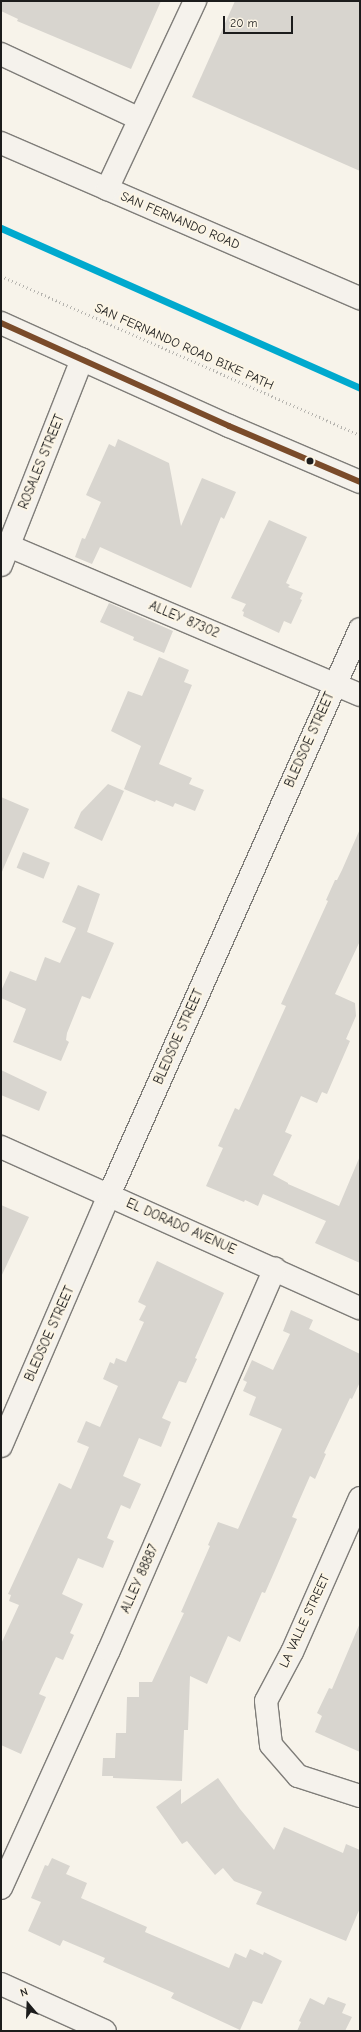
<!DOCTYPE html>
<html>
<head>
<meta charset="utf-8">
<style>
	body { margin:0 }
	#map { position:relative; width:361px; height:2032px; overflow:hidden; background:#f7f3ea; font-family:"Comic Neue",sans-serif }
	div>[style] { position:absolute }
	.building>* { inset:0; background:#d8d5cf; transform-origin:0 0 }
	.path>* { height:2.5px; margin-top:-1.25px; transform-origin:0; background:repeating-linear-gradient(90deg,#b6b4af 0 1px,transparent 0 4px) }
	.roads { filter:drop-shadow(1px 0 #7f7d79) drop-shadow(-1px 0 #7f7d79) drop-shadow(0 1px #7f7d79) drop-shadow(0 -1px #7f7d79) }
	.minor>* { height:22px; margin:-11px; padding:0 11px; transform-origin:11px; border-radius:11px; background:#f5f2ec }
	.major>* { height:22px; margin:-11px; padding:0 11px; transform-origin:11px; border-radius:11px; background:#f5f2ec }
	.bus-1>* { height:6px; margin:-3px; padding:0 3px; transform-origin:3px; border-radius:3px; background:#7a4b2a }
	.rail-1>* { height:7px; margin:-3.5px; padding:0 3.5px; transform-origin:3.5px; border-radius:3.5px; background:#00a9ce }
	.dots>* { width:11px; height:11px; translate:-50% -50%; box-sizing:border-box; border:2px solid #fcf5e5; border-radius:50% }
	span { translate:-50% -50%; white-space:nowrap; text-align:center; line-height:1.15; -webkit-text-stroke:4px #fcf5e5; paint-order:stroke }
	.street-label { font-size:13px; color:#1c1c1c }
	.frame { position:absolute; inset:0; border:2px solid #1c1c1c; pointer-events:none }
	.north { position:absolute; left:8px; top:1984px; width:40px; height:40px; -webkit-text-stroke:3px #fcf5e5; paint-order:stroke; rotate:341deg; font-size:11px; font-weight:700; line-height:16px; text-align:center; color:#1c1c1c }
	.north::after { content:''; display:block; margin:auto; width:14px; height:18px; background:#1c1c1c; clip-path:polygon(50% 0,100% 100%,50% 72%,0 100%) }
	.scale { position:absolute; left:223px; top:16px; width:70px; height:18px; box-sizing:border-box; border:2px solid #1c1c1c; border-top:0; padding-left:5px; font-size:12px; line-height:14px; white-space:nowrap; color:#1c1c1c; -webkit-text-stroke:3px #fcf5e5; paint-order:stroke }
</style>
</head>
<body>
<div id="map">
	<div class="building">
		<i style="clip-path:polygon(1px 1px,161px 1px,131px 69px,17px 21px,18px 19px,1px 11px)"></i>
		<i style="clip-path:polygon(235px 1px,360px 1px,360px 171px,192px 97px)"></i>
		<i style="clip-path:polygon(118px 439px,169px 463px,181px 526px,202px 478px,236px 492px,224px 519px,221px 517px,191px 588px,100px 547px,92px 564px,75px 557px,82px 538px,85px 539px,101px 502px,86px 495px,109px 444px,115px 447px)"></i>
		<i style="clip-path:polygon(269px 520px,307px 537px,286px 583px,290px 585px,288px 587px,303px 593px,300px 599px,302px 600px,291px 624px,284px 621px,279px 633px,243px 616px,244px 612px,242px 611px,246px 604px,231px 598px)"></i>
		<i style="clip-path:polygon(109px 603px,173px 631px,164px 653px,133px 640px,134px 637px,100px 622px)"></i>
		<i style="clip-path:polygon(159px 657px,189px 670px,184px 682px,192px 685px,159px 764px,192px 778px,189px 784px,204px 790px,195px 811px,175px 803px,173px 807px,156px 800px,155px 802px,124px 789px,141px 746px,111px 731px,128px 691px,142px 696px)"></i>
		<i style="clip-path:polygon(108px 784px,124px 791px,102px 841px,74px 828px,81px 812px)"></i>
		<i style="clip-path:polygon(1px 797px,29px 809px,1px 874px)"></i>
		<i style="clip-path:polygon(360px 829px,360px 941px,335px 994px,355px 1003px,356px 1016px,346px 1039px,350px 1041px,327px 1094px,322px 1092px,317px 1103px,301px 1096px,285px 1132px,292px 1135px,273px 1175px,288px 1183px,288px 1184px,339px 1206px,360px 1156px,360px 1263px,315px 1243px,326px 1221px,263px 1194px,258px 1206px,245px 1200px,244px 1202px,206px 1186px,223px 1148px,218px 1146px,235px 1108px,239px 1110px,286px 1006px,281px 1004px,328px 901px,326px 900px,335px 880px,337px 880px,342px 870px)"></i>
		<i style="left:23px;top:852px;width:29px;height:17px;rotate:22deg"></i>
		<i style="clip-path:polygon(78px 885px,100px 894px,87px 932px,114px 943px,90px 999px,82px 996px,67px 1033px,66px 1040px,69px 1042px,61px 1061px,13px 1042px,26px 1009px,1px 998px,1px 991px,10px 971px,36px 981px,45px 957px,60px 963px,76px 928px,62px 922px)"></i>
		<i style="clip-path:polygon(1px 1070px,47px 1092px,39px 1111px,1px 1095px)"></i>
		<i style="clip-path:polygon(1px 1205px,29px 1217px,1px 1277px)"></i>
		<i style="clip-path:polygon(157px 1261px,224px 1293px,195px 1358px,197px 1359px,186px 1383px,179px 1381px,162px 1418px,171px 1422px,161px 1447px,139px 1438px,123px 1476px,141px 1484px,130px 1509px,121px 1505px,107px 1538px,114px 1541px,103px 1568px,78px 1558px,62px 1594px,83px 1604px,70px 1633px,74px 1635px,63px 1660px,56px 1657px,39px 1694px,46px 1697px,21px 1754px,1px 1745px,1px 1644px,19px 1605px,9px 1601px,11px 1595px,8px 1594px,59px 1483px,71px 1489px,89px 1447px,77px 1442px,86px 1421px,100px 1427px,118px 1386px,103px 1379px,110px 1362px,114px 1364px,116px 1358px,126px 1362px,144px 1322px,139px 1320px,146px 1306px,138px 1302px)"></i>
		<i style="clip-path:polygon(291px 1310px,313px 1320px,309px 1329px,360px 1354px,360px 1382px,352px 1399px,350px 1398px,324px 1453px,326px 1454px,315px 1479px,310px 1476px,292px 1517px,297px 1519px,276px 1568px,265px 1593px,262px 1592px,240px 1642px,228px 1636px,207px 1684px,190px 1676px,188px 1730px,184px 1730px,182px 1781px,113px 1778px,113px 1776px,102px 1776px,103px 1758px,115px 1758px,116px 1733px,126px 1733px,127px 1697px,139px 1697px,139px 1682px,152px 1682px,184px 1613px,181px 1612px,210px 1546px,208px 1545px,218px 1522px,238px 1529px,282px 1429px,249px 1415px,256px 1397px,243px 1391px,247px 1382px,243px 1380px,252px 1360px,273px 1370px,290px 1334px,283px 1331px)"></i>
		<i style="clip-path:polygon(360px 1623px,360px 1752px,315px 1732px,322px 1716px,317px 1713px,329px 1688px,332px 1689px)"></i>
		<i style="clip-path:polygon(218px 1778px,240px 1809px,274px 1850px,284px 1827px,343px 1853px,346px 1844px,360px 1850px,360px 1908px,346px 1941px,256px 1904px,262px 1892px,234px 1881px,223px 1868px,215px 1875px,187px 1841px,182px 1844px,156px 1807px,181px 1789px,181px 1804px)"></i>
		<i style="clip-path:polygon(52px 1858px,70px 1866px,66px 1874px,87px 1883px,81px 1898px,147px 1927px,145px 1932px,229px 1968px,235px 1953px,246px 1958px,250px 1949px,263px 1955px,264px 1952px,282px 1961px,262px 2004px,253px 2001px,240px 2030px,171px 1998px,174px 1993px,103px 1962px,105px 1958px,63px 1940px,60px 1946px,28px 1931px,41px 1902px,31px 1898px,45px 1865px,48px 1866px)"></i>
		<i style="clip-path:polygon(328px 1997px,346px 2004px,342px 2013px,352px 2017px,345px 2031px,297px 2031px,301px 2022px,299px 2021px,310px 1998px,324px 2005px)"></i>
	</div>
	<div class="path">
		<i style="left:1px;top:276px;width:393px;rotate:23.9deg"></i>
	</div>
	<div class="roads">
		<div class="minor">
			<i style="left:1px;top:54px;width:153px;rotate:25.1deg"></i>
			<i style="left:1px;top:143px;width:391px;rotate:23.4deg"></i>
			<i style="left:107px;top:189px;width:208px;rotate:-64.9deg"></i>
			<i style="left:9px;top:546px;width:381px;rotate:23deg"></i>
			<i style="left:1px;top:565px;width:221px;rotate:-68.5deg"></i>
			<i style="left:1px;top:1147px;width:393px;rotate:24.2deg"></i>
			<i style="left:1px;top:1446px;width:273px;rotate:-66.7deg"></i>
			<i style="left:109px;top:1195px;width:619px;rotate:-66.08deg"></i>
			<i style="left:360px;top:1498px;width:168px;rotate:113.8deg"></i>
			<i style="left:292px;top:1652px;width:55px;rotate:118deg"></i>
			<i style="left:266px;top:1701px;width:44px;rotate:83.5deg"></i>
			<i style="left:271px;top:1745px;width:41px;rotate:48.9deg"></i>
			<i style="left:298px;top:1776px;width:65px;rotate:17.9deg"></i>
			<i style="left:1px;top:1888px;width:261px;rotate:-65.6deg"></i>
			<i style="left:109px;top:1650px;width:416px;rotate:-66.5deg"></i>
			<i style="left:1px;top:1984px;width:114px;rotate:24.3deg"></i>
		</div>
		<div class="major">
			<i style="left:1px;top:323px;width:250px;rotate:24.3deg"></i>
			<i style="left:229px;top:426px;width:142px;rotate:23.1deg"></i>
		</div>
	</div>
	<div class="bus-1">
		<i style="left:1px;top:323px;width:250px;rotate:24.3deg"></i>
		<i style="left:229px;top:426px;width:142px;rotate:23.1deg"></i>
	</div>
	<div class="rail-1">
		<i style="left:1px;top:228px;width:393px;rotate:24deg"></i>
	</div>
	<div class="dots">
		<i style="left:310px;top:461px;background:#1c1c1c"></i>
	</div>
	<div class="street-label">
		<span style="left:180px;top:221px;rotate:23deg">SAN FERNANDO ROAD</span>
		<span style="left:184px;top:347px;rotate:24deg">SAN FERNANDO ROAD BIKE PATH</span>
		<span style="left:42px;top:462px;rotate:-68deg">ROSALES STREET</span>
		<span style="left:184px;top:620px;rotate:23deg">ALLEY 87302</span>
		<span style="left:310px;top:740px;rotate:-66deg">BLEDSOE STREET</span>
		<span style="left:179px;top:1037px;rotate:-66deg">BLEDSOE STREET</span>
		<span style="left:181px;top:1227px;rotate:24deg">EL DORADO AVENUE</span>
		<span style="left:50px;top:1334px;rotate:-66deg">BLEDSOE STREET</span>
		<span style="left:140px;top:1579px;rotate:-66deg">ALLEY 88887</span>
		<span style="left:305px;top:1621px;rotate:-65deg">LA VALLE STREET</span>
	</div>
	<div class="frame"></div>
	<div class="north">N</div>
	<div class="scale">20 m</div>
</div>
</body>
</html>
